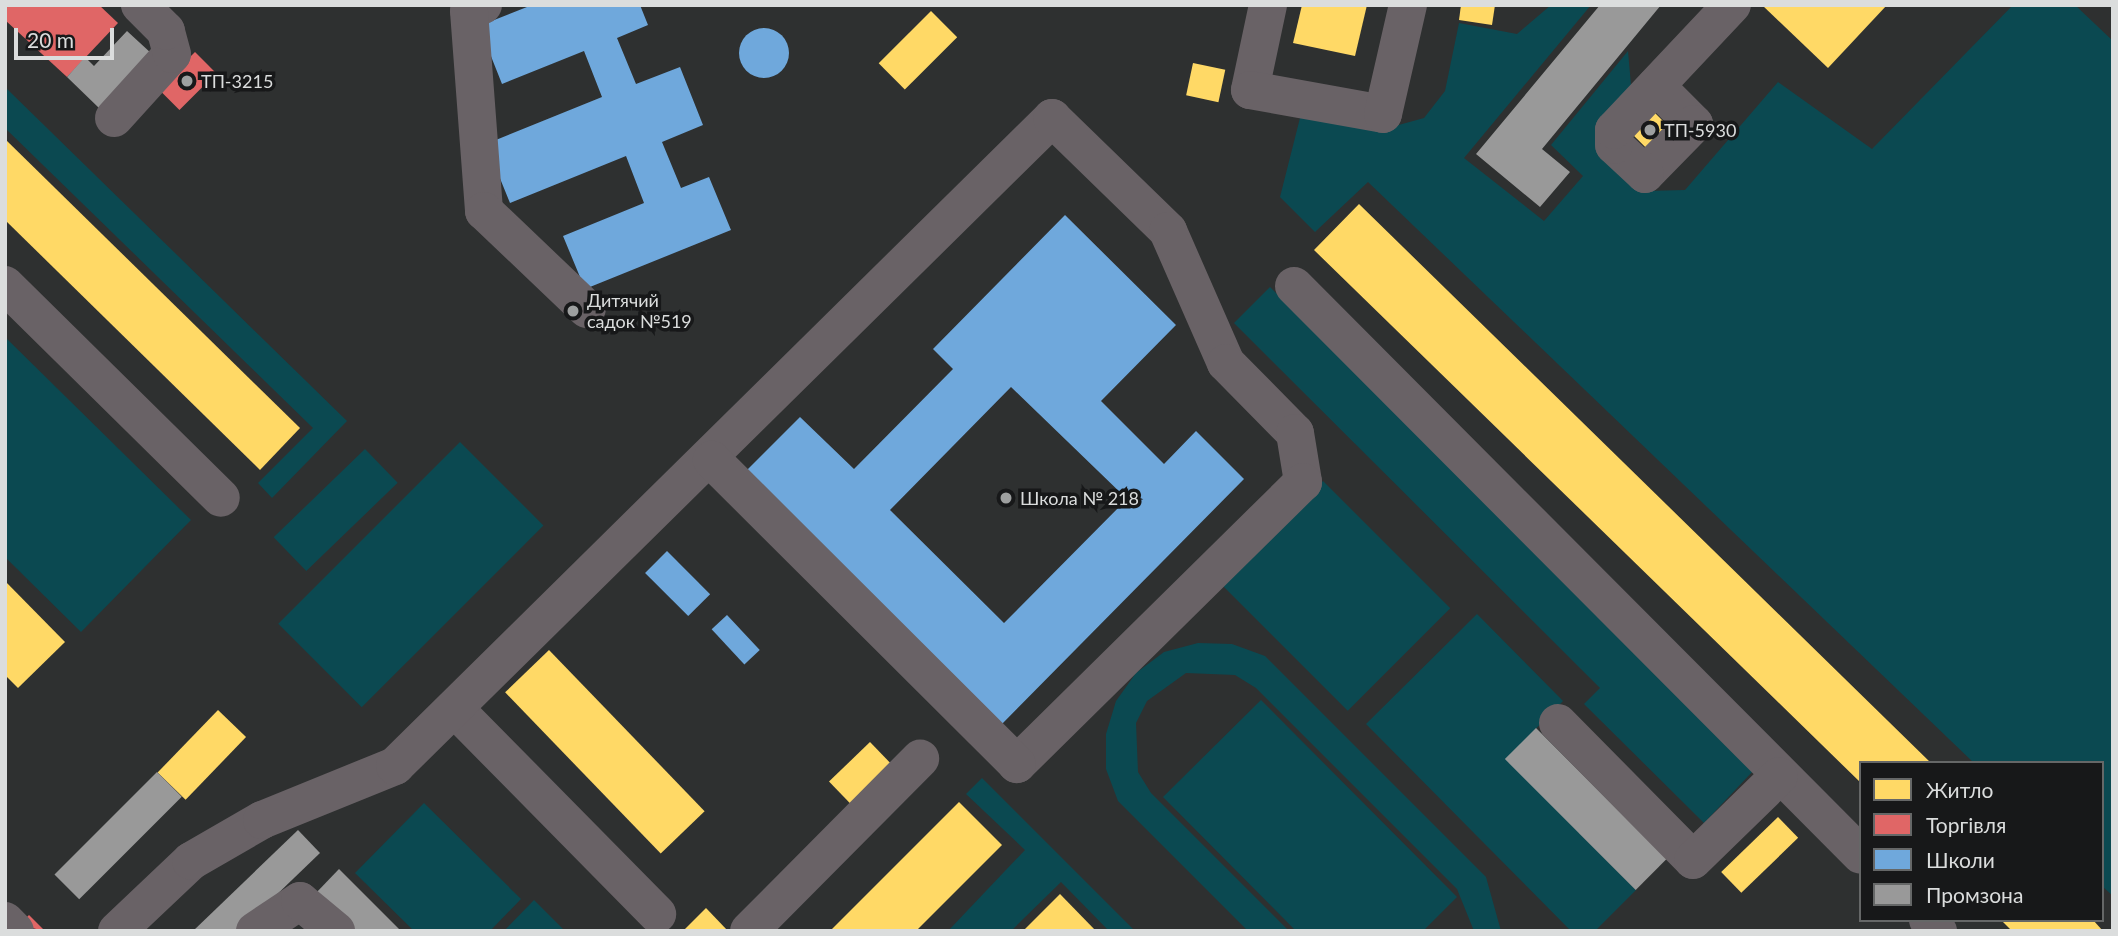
<!DOCTYPE html>
<html>
<head>
<meta charset="utf-8">
<style>
	body { margin:0 }
	#map { position:relative; width:2118px; height:936px; overflow:hidden; background:#2e3030; font-family:Lato,sans-serif }
	div>[style] { position:absolute }
	.green>* { inset:0; background:#0b4951; transform-origin:0 0 }
	.homes>* { inset:0; background:#ffd966; transform-origin:0 0 }
	.shops>* { inset:0; background:#e06666; transform-origin:0 0 }
	.schools>* { inset:0; background:#6fa8dc; transform-origin:0 0 }
	.round { border-radius:50% }
	.industry>* { inset:0; background:#999; transform-origin:0 0 }
	.minor>* { height:38px; margin:-19px; padding:0 19px; transform-origin:19px; border-radius:19px; background:#696266 }
	.dots>* { width:19px; height:19px; translate:-50% -50%; box-sizing:border-box; border:4px solid #171819; border-radius:50% }
	span { translate:-50% -50%; white-space:nowrap; text-align:center; line-height:1.15; -webkit-text-stroke:7px #171819; paint-order:stroke }
	.poi-label { font-size:18px; color:#dbdddd }
	.left { translate:0 -50%; text-align:left }
	.frame { position:absolute; inset:0; border:7px solid #dbdddd; pointer-events:none }
	.legend { position:absolute; left:1859px; top:761px; width:245px; height:161px; box-sizing:border-box; background:#171819; border:2px solid #656767; margin:0; padding:9px 12px; list-style:none; font-size:21px; color:#dbdddd }
	.legend li { display:flex; align-items:center; gap:14px; height:35px }
	.legend b { width:35px; border:2px solid #656767 }
	.scale { position:absolute; left:14px; top:28px; width:100px; height:32px; box-sizing:border-box; border:4px solid #dbdddd; border-top:0; padding-left:9px; font-size:21px; line-height:24px; white-space:nowrap; color:#dbdddd; -webkit-text-stroke:5px #171819; paint-order:stroke }
</style>
</head>
<body>
<div id="map">
	<div class="green">
		<i style="clip-path:polygon(1551px 5px,1591px 5px,1464px 158px,1544px 221px,1583px 176px,1551px 145px,1628px 51px,1631px 85px,1597px 145px,1646px 191px,1685px 190px,1778px 82px,1872px 149px,2013px 5px,2075px 5px,2113px 41px,2113px 896px,2102px 886px,2102px 763px,1974px 763px,1368px 182px,1315px 232px,1280px 197px,1301px 114px,1395px 126px,1424px 118px,1445px 91px,1459px 23px,1517px 34px)"></i>
		<i style="clip-path:polygon(5px 87px,347px 421px,272px 498px,258px 483px,313px 428px,5px 128px)"></i>
		<i style="clip-path:polygon(1270px 287px,1754px 770px,1704px 823px,1584px 704px,1600px 688px,1234px 323px)"></i>
		<i style="clip-path:polygon(5px 337px,191px 520px,81px 632px,5px 557px)"></i>
		<i style="left:460px;top:442px;width:118px;height:257px;rotate:45deg"></i>
		<i style="left:365px;top:449px;width:47px;height:127px;rotate:46deg"></i>
		<i style="left:1323px;top:481px;width:180px;height:145px;rotate:45deg"></i>
		<i style="clip-path:polygon(1477px 614px,1563px 701px,1506px 759px,1636px 890px,1595px 931px,1571px 931px,1366px 724px)"></i>
		<i style="clip-path:polygon(1198px 643px,1232px 644px,1265px 656px,1486px 877px,1501px 931px,1474px 931px,1457px 889px,1256px 688px,1235px 675px,1186px 673px,1147px 701px,1136px 723px,1138px 772px,1151px 793px,1289px 931px,1248px 931px,1118px 801px,1106px 769px,1106px 734px,1116px 701px,1136px 673px,1164px 652px)"></i>
		<i style="clip-path:polygon(1261px 700px,1457px 897px,1423px 931px,1296px 931px,1163px 797px)"></i>
		<i style="clip-path:polygon(982px 778px,1135px 931px,1109px 931px,1061px 882px,1011px 931px,948px 931px,1025px 850px,966px 794px)"></i>
		<i style="clip-path:polygon(424px 803px,521px 899px,490px 931px,414px 931px,355px 873px)"></i>
		<i style="clip-path:polygon(534px 900px,565px 931px,504px 931px)"></i>
	</div>
	<div class="homes">
		<i style="clip-path:polygon(1302px 5px,1367px 5px,1355px 56px,1293px 43px)"></i>
		<i style="clip-path:polygon(1461px 5px,1495px 5px,1492px 25px,1459px 20px)"></i>
		<i style="clip-path:polygon(1762px 5px,1887px 5px,1828px 68px)"></i>
		<i style="left:931px;top:11px;width:37px;height:74px;rotate:45deg"></i>
		<i style="left:1193px;top:63px;width:33px;height:33px;rotate:12deg"></i>
		<i style="left:1646px;top:104px;width:42px;height:31px;rotate:45deg"></i>
		<i style="clip-path:polygon(5px 139px,300px 428px,260px 470px,5px 220px)"></i>
		<i style="clip-path:polygon(1359px 204px,1931px 763px,1861px 763px,1861px 783px,1314px 250px)"></i>
		<i style="clip-path:polygon(5px 581px,65px 642px,18px 688px,5px 675px)"></i>
		<i style="left:549px;top:650px;width:224px;height:61px;rotate:46deg"></i>
		<i style="left:218px;top:710px;width:39px;height:87px;rotate:44deg"></i>
		<i style="left:870px;top:742px;width:33px;height:57px;rotate:46deg"></i>
		<i style="clip-path:polygon(959px 802px,1002px 845px,916px 931px,830px 931px)"></i>
		<i style="left:1778px;top:817px;width:29px;height:79px;rotate:46deg"></i>
		<i style="clip-path:polygon(1060px 894px,1096px 931px,1023px 931px)"></i>
		<i style="clip-path:polygon(706px 908px,728px 931px,683px 931px)"></i>
		<i style="clip-path:polygon(2001px 920px,2093px 920px,2103px 931px,2012px 931px)"></i>
	</div>
	<div class="shops">
		<i style="clip-path:polygon(5px 5px,99px 5px,118px 23px,67px 77px,5px 20px)"></i>
		<i style="left:195px;top:52px;width:30px;height:52px;rotate:45deg"></i>
		<i style="clip-path:polygon(29px 915px,45px 931px,19px 925px)"></i>
	</div>
	<div class="schools">
		<i style="clip-path:polygon(532px 5px,640px 5px,648px 25px,617px 38px,636px 84px,680px 67px,703px 125px,662px 142px,681px 188px,709px 177px,731px 230px,585px 289px,563px 236px,644px 203px,626px 156px,510px 203px,486px 144px,602px 97px,584px 51px,502px 84px,479px 26px)"></i>
		<i class="round" style="left:739px;top:28px;width:50px;height:50px"></i>
		<i style="clip-path:polygon(evenodd,1065px 215px,1176px 325px,1101px 401px,1164px 464px,1196px 431px,1244px 479px,1000px 726px,743px 474px,800px 417px,854px 469px,953px 369px,933px 349px,1065px 215px,1011px 387px,1127px 499px,1004px 623px,890px 510px,1011px 387px)"></i>
		<i style="left:667px;top:551px;width:61px;height:31px;rotate:45deg"></i>
		<i style="left:727px;top:615px;width:48px;height:21px;rotate:47deg"></i>
	</div>
	<div class="industry">
		<i style="clip-path:polygon(1600px 5px,1661px 5px,1542px 149px,1570px 172px,1540px 207px,1476px 154px)"></i>
		<i style="clip-path:polygon(127px 31px,152px 54px,100px 109px,67px 77px,85px 57px,94px 66px)"></i>
		<i style="left:1536px;top:728px;width:185px;height:44px;rotate:45deg"></i>
		<i style="left:157px;top:772px;width:35px;height:145px;rotate:45deg"></i>
		<i style="clip-path:polygon(298px 830px,320px 853px,239px 931px,193px 931px)"></i>
		<i style="clip-path:polygon(339px 869px,401px 931px,354px 931px,315px 894px)"></i>
	</div>
	<div class="minor">
		<i style="left:483px;top:5px;width:15px;rotate:157deg"></i>
		<i style="left:469px;top:11px;width:201px;rotate:85.7deg"></i>
		<i style="left:484px;top:211px;width:142px;rotate:43.6deg"></i>
		<i style="left:1268px;top:5px;width:87px;rotate:102deg"></i>
		<i style="left:1250px;top:90px;width:135px;rotate:10.2deg"></i>
		<i style="left:1383px;top:114px;width:112px;rotate:-77.1deg"></i>
		<i style="left:1656px;top:86px;width:54px;rotate:45deg"></i>
		<i style="left:1694px;top:124px;width:70px;rotate:134.4deg"></i>
		<i style="left:1645px;top:174px;width:42px;rotate:-136.9deg"></i>
		<i style="left:1614px;top:145px;width:15px;rotate:-90deg"></i>
		<i style="left:1614px;top:130px;width:172px;rotate:-46.7deg"></i>
		<i style="left:114px;top:118px;width:86px;rotate:-47.8deg"></i>
		<i style="left:172px;top:54px;width:24px;rotate:-105deg"></i>
		<i style="left:166px;top:31px;width:37px;rotate:-135deg"></i>
		<i style="left:5px;top:285px;width:303px;rotate:44.6deg"></i>
		<i style="left:1294px;top:286px;width:803px;rotate:45.1deg"></i>
		<i style="left:455px;top:709px;width:288px;rotate:45.4deg"></i>
		<i style="left:1558px;top:723px;width:192px;rotate:45.4deg"></i>
		<i style="left:1693px;top:860px;width:120px;rotate:-44.3deg"></i>
		<i style="left:1928px;top:920px;width:15px;rotate:48deg"></i>
		<i style="left:5px;top:921px;width:14px;rotate:45deg"></i>
		<i style="left:117px;top:931px;width:102px;rotate:-43.4deg"></i>
		<i style="left:191px;top:861px;width:82px;rotate:-30deg"></i>
		<i style="left:262px;top:820px;width:144px;rotate:-22.1deg"></i>
		<i style="left:395px;top:766px;width:923px;rotate:-44.6deg"></i>
		<i style="left:1052px;top:118px;width:162px;rotate:44.2deg"></i>
		<i style="left:1168px;top:231px;width:144px;rotate:66.3deg"></i>
		<i style="left:1226px;top:363px;width:98px;rotate:45.4deg"></i>
		<i style="left:1295px;top:433px;width:50px;rotate:80.7deg"></i>
		<i style="left:1303px;top:482px;width:402px;rotate:135.4deg"></i>
		<i style="left:1017px;top:764px;width:431px;rotate:-135.1deg"></i>
		<i style="left:255px;top:931px;width:54px;rotate:-33.7deg"></i>
		<i style="left:300px;top:901px;width:47px;rotate:39.8deg"></i>
		<i style="left:749px;top:931px;width:243px;rotate:-45.2deg"></i>
	</div>
	<div class="dots">
		<i style="left:187px;top:81px;background:#9ea0a0"></i>
		<i style="left:1650px;top:130px;background:#9ea0a0"></i>
		<i style="left:573px;top:311px;background:#9ea0a0"></i>
		<i style="left:1006px;top:498px;background:#9ea0a0"></i>
	</div>
	<div class="poi-label">
		<span class="left" style="left:201px;top:81px">ТП-3215</span>
		<span class="left" style="left:1664px;top:130px">ТП-5930</span>
		<span class="left" style="left:587px;top:311px">Дитячий<br>садок №519</span>
		<span class="left" style="left:1020px;top:498px">Школа № 218</span>
	</div>
	<div class="frame"></div>
	<ul class="legend">
	<li><b style="height:19px;background:#ffd966"></b>Житло</li>
	<li><b style="height:19px;background:#e06666"></b>Торгівля</li>
	<li><b style="height:19px;background:#6fa8dc"></b>Школи</li>
	<li><b style="height:19px;background:#999"></b>Промзона</li>
	</ul>
	<div class="scale">20 m</div>
</div>
</body>
</html>
